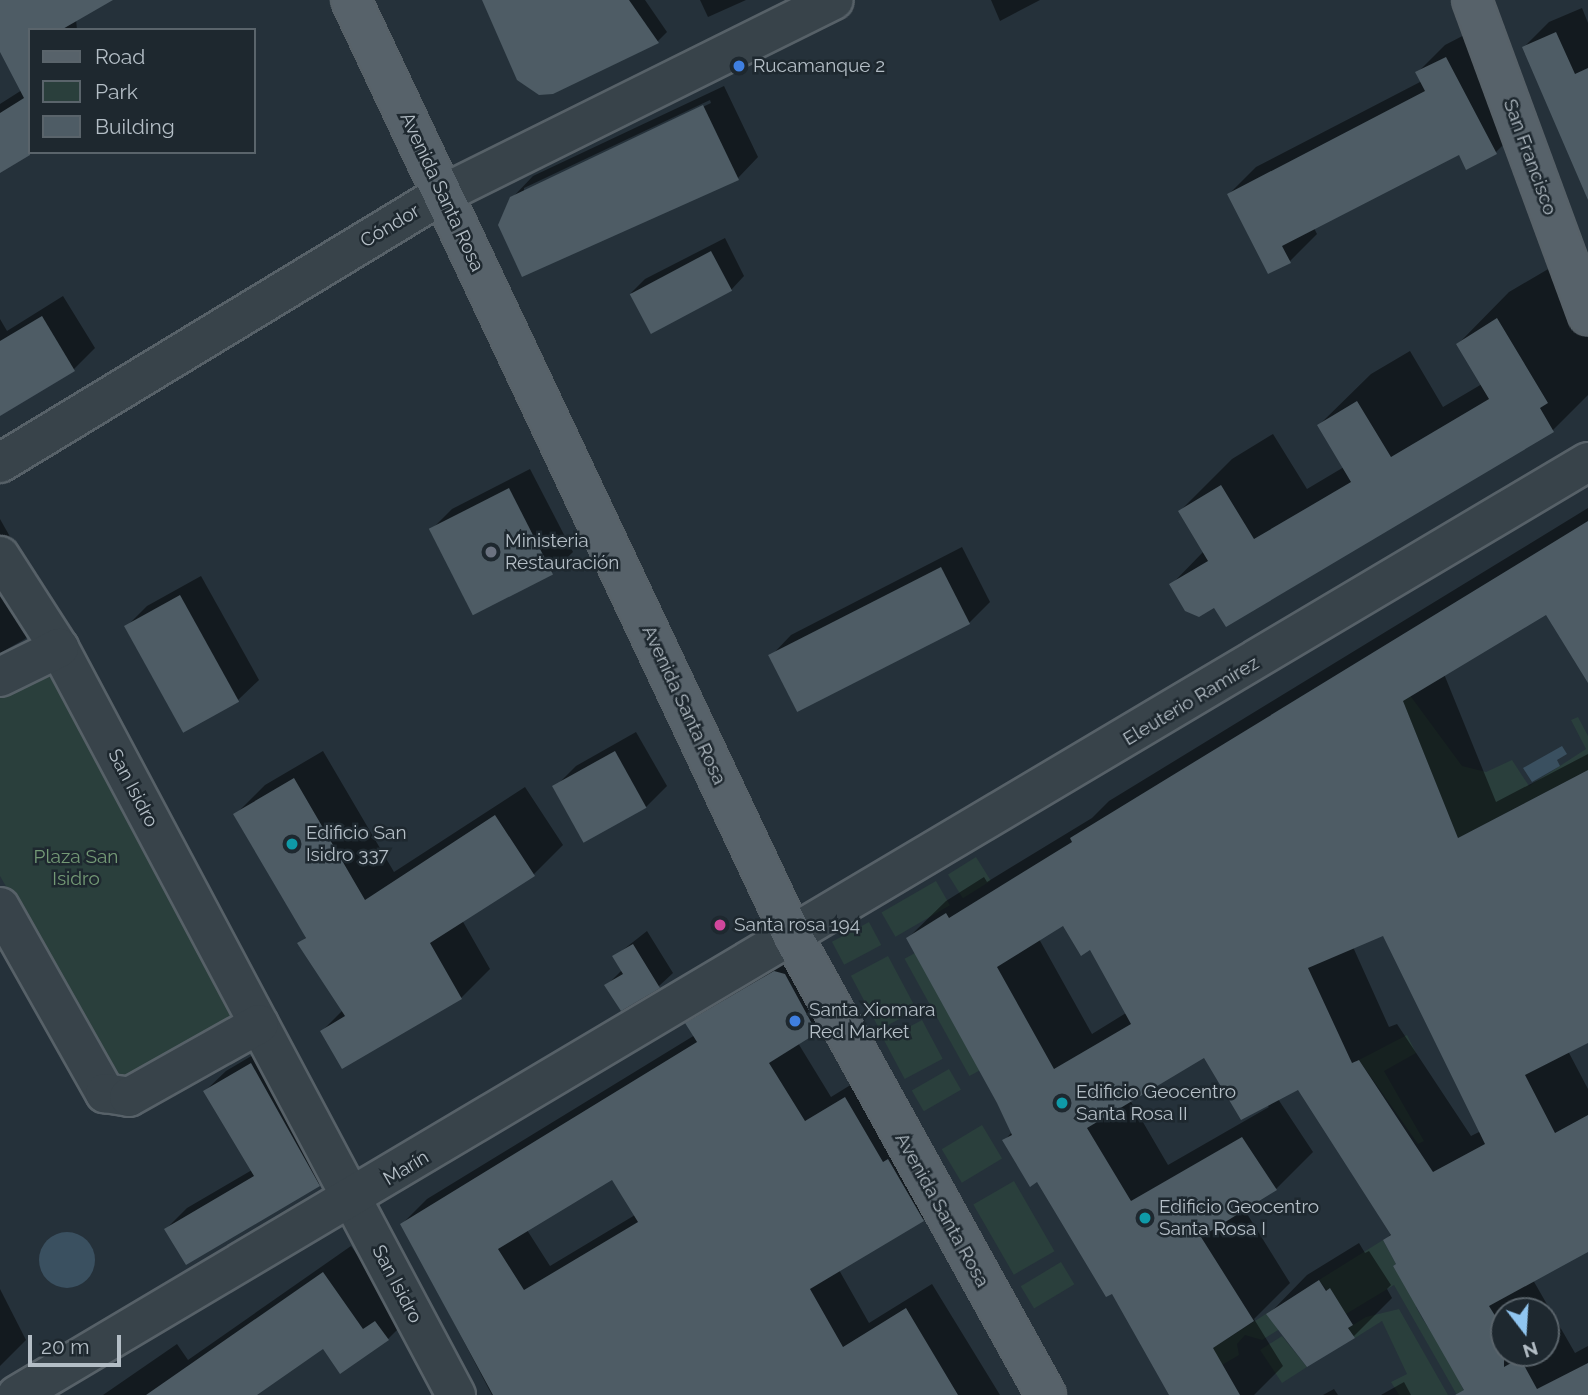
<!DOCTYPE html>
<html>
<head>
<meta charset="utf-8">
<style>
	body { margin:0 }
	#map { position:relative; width:1588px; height:1395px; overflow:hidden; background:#25313a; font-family:Raleway,sans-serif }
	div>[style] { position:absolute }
	.green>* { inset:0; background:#2a3f3c; transform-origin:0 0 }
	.water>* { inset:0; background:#3a5060 }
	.round { border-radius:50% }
	.shadow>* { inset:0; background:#0007 }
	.building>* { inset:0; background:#4e5c65; transform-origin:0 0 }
	.roads { filter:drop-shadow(2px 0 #576168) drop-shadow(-2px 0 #576168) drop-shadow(0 2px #576168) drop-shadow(0 -2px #576168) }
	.minor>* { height:38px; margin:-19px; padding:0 19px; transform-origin:19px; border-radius:19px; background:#38434a }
	.major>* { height:38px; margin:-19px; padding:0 19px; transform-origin:19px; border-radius:19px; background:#57626a }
	.dots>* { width:19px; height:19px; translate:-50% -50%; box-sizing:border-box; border:4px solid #1e282f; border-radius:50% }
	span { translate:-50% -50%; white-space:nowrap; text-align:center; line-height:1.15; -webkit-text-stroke:5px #1e282f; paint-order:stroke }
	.poi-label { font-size:19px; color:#b4bec6 }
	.left { translate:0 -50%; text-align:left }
	.street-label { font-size:19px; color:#b4bec6 }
	.park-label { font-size:19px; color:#749a76 }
	.legend { position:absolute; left:28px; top:28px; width:228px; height:126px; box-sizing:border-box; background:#1e282f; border:2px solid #5a646b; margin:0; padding:9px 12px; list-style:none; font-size:21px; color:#b4bec6 }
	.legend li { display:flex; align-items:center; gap:14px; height:35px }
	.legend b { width:35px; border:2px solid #5a646b }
	.north { position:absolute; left:1490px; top:1297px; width:70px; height:70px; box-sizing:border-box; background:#1e282f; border:2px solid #5a646b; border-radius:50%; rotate:163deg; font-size:19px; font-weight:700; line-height:28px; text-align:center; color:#b4bec6 }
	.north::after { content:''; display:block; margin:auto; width:24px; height:32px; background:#90c5ef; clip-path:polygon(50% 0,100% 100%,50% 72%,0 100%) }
	.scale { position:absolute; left:28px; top:1335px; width:93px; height:32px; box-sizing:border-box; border:4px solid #b4bec6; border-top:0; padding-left:9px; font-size:21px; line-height:24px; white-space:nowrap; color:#b4bec6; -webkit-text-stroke:5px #1e282f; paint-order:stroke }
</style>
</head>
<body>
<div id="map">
	<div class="green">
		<i style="clip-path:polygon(47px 671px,243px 1021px,123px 1090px,0 876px,0 697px)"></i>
		<i style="clip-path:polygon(1409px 694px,1462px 766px,1486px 772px,1512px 760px,1529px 786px,1586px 749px,1571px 720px,1578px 717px,1588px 736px,1588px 770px,1458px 838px,1401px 697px)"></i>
		<i style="left:976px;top:857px;width:28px;height:33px;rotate:58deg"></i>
		<i style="left:936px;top:881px;width:28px;height:63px;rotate:60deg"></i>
		<i style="left:869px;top:922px;width:26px;height:42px;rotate:62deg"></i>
		<i style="left:915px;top:953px;width:134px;height:12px;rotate:61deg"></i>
		<i style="left:888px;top:956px;width:61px;height:42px;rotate:62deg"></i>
		<i style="left:922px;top:1020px;width:44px;height:43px;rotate:62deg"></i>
		<i style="clip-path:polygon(1407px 1035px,1416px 1053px,1384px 1071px,1424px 1141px,1418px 1144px,1359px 1060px)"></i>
		<i style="left:949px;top:1069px;width:24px;height:43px;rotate:60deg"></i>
		<i style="left:982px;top:1125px;width:39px;height:47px;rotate:59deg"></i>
		<i style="left:1014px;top:1181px;width:81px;height:47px;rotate:60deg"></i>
		<i style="clip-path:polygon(1383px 1240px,1396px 1264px,1393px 1266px,1420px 1304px,1416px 1307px,1422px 1318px,1462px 1379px,1459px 1381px,1466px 1395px,1457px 1395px,1394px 1285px,1346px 1314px,1319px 1280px)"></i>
		<i style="left:1061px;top:1262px;width:26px;height:47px;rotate:59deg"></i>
		<i style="clip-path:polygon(1399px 1309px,1448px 1395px,1399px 1395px,1391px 1382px,1407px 1374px,1382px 1321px,1355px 1338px,1348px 1328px,1366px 1317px)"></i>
		<i style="clip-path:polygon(1272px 1310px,1283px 1327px,1262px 1340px,1245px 1335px,1237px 1344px,1239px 1355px,1222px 1365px,1208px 1351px)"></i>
		<i style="clip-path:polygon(1282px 1336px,1307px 1367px,1282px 1383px,1260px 1350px)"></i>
	</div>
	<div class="water">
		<i style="clip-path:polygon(1562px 746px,1567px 754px,1557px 760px,1560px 766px,1532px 782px,1523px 768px)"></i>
		<i class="round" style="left:39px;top:1232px;width:56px;height:56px"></i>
	</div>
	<div class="shadow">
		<i style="clip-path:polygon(0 0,109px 0,76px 19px,77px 30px,30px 30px,30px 152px,0 171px,0 104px,22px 90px,0 48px)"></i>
		<i style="clip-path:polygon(484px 0,645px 0,667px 32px,658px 41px,552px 93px)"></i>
		<i style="clip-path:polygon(700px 0,746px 0,708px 17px)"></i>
		<i style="clip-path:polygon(991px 0,1040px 0,1000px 21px)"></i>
		<i style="clip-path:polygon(1582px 8px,1588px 23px,1588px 193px,1524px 47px,1549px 22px)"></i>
		<i style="clip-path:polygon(1474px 30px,1523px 125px,1496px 152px,1460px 153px,1314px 228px,1317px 234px,1290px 261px,1229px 194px,1256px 167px,1422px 81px,1417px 73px,1445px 45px)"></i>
		<i style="clip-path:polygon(evenodd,724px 86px,758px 157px,738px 178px,512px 198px,533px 176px,724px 86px,710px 100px,711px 103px,524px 192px,524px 188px,710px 100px)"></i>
		<i style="clip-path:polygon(725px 238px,744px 276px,731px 290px,631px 293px,645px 279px)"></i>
		<i style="clip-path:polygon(1550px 268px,1588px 332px,1588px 395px,1553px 430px,1226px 625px,1215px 605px,1171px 585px,1204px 551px,1180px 511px,1232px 459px,1273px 434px,1307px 489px,1344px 467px,1319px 425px,1371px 374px,1410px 351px,1443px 407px,1482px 384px,1458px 344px,1509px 292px)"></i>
		<i style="clip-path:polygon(63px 296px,95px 348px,74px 369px,0 414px,0 319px,7px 331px)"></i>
		<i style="clip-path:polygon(530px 469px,573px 552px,552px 572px,431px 530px,452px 509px)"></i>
		<i style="clip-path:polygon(evenodd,1588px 508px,1588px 680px,1547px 613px,1444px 674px,1496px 802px,1588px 754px,1588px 1041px,1568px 1051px,1588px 1089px,1588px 1250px,1533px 1280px,1575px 1353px,1588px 1346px,1588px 1395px,1468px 1395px,1385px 1240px,1392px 1233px,1299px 1088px,1278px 1099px,1313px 1152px,1276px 1189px,1244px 1209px,1290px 1283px,1254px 1319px,1283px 1366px,1254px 1395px,1171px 1395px,1112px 1292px,1038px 1180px,1005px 1140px,1012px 1132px,998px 1102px,908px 938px,946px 901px,984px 877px,987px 882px,1092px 818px,1109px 801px,1588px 508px,1064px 924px,1090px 948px,1126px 1013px,1092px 1034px,1039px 939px,1064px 924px,1588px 508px,1383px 933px,1481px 1131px,1471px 1136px,1397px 1024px,1389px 1027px,1353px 947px,1383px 933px,1588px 508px,1204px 1055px,1269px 1107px,1168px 1165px,1130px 1100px,1204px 1055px,1588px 508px,1504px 1311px,1546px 1311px,1546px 1353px,1504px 1353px,1504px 1311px)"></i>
		<i style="clip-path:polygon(0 519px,52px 611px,25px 639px,0 653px)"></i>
		<i style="clip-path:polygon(962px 547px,990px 602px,969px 623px,799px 710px,771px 656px,791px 635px)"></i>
		<i style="clip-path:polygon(201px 576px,259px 680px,238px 700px,184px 731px,126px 627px,147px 606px)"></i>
		<i style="clip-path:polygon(636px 732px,667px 786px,646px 807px,585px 841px,555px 787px,576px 766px)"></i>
		<i style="clip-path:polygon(323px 751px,394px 872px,525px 787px,563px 845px,534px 874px,462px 920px,490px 969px,461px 998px,342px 1066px,322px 1031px,343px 1010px,300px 944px,307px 936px,236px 814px,265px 785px)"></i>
		<i style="clip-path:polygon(647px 931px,673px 973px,659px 986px,607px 985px,622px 970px,614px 957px)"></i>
		<i style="clip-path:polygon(evenodd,801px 946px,842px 1006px,798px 1043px,831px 1097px,870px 1073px,948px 1195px,922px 1220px,839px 1270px,869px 1323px,932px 1284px,1000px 1395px,492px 1395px,402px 1224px,427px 1199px,695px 1035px,688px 1024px,713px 998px,801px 946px,613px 1178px,635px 1215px,550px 1266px,527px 1230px,613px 1178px)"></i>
		<i style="clip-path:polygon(273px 1043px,340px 1164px,319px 1184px,166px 1229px,187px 1208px,252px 1170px,205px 1091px,226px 1071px)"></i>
		<i style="clip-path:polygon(1359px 1243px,1365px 1253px,1369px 1251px,1391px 1285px,1387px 1289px,1392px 1298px,1354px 1336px,1269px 1314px,1307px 1275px)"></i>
		<i style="clip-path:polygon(351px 1246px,391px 1303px,415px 1312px,388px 1339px,323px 1346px,254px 1395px,103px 1395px,177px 1344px,188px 1360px)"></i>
		<i style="clip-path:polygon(0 1289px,26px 1340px,0 1366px)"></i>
		<i style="clip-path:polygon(1404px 1382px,1411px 1395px,1381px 1395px)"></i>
		<i style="clip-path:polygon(1334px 1389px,1338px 1395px,1323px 1395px)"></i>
	</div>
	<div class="building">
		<i style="clip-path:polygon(0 0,113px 0,61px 30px,30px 30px,30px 155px,0 173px,0 113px,24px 98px,0 52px)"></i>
		<i style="clip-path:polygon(482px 0,629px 0,659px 43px,553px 94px,539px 95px,517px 80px)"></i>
		<i style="clip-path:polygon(1556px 32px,1575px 74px,1588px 68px,1588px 200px,1522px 47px)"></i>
		<i style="clip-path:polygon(1446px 57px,1497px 154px,1466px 170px,1459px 155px,1282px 246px,1291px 263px,1268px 274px,1227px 194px,1425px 91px,1415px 72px)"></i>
		<i style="clip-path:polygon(703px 105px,739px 180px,522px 277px,498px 225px,510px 197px)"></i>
		<i style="left:711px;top:251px;width:45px;height:92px;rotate:62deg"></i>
		<i style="clip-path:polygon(42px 316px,75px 371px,0 416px,0 341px)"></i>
		<i style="clip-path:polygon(1497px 318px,1548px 403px,1540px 408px,1554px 432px,1226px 627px,1214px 608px,1199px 617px,1185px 611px,1169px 584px,1208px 561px,1178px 511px,1221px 485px,1254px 539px,1351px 482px,1317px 425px,1357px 401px,1391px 457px,1489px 399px,1456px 344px)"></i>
		<i style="left:509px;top:488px;width:97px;height:90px;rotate:63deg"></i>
		<i style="clip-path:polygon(evenodd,1588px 521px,1588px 683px,1546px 615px,1403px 701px,1458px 838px,1588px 770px,1588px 1043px,1525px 1075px,1555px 1133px,1588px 1115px,1588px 1252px,1489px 1306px,1504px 1330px,1504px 1367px,1520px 1358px,1537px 1389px,1588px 1363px,1588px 1395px,1455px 1395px,1464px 1390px,1393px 1266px,1396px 1264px,1383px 1240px,1391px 1235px,1298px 1090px,1241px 1120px,1204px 1058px,1087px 1128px,1131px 1201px,1242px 1137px,1277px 1190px,1201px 1237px,1254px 1321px,1213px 1348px,1240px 1395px,1169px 1395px,1112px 1294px,1106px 1297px,1037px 1182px,1030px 1187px,1002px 1140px,1012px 1135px,997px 1103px,906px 938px,946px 913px,949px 918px,1072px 842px,1070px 838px,1588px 521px,1063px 926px,1081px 956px,1090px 950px,1131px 1024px,1054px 1069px,997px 967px,1063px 926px,1588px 521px,1383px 936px,1485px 1144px,1433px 1172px,1359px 1060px,1352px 1063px,1308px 968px,1383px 936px)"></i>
		<i style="left:941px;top:567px;width:64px;height:194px;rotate:63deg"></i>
		<i style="left:180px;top:595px;width:122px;height:64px;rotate:61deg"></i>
		<i style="left:615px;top:751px;width:65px;height:72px;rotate:61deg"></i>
		<i style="clip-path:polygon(294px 778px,365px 900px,495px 815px,535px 876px,430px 943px,462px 999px,342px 1069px,320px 1031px,345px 1016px,297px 943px,306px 938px,233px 814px)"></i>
		<i style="clip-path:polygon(633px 944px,660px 988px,621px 1011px,604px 985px,623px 974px,612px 956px)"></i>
		<i style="clip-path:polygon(evenodd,774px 971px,785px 974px,817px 1033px,769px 1063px,805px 1121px,845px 1097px,883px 1162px,888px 1159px,924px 1221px,810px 1289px,843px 1347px,906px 1308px,958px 1395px,493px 1395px,400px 1224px,697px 1042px,685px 1023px,774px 971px,612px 1180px,638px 1222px,524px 1290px,498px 1249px,612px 1180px)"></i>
		<i style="clip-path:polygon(251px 1063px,320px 1186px,186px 1265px,164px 1229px,254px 1176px,203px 1091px)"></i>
		<i style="clip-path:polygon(323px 1272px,363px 1329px,375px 1321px,389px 1340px,340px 1374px,323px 1349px,257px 1395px,146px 1395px)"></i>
		<i style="clip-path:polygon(1319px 1280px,1326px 1291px,1330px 1288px,1353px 1325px,1348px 1328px,1355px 1338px,1307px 1367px,1266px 1314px)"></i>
	</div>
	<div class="roads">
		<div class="minor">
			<i style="left:0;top:463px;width:518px;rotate:-31.27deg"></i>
			<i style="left:443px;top:194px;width:436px;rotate:-26.4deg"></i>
			<i style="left:0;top:556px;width:109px;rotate:57.3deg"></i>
			<i style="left:59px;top:648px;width:846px;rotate:62.01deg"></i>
			<i style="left:0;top:677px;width:66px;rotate:-26.2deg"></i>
			<i style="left:0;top:907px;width:214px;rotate:60.6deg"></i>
			<i style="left:105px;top:1093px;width:24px;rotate:9deg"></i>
			<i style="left:129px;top:1097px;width:149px;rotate:-29.3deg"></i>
			<i style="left:17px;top:1395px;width:1827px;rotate:-30.71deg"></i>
		</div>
		<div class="major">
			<i style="left:351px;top:0;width:1036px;rotate:64.75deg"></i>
			<i style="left:793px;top:937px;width:523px;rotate:61.08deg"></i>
			<i style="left:1472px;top:0;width:336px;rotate:69.8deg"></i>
		</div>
	</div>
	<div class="dots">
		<i style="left:739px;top:66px;background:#3f7fe0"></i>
		<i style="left:491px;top:552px;background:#6b7280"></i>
		<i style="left:292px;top:844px;background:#0f9aa8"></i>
		<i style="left:720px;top:925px;background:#d1479c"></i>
		<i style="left:795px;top:1021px;background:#3f7fe0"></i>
		<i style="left:1062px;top:1103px;background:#0f9aa8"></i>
		<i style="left:1145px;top:1218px;background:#0f9aa8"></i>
	</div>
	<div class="poi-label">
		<span class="left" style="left:753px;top:66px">Rucamanque 2</span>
		<span class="left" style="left:505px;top:552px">Ministeria<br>Restauración</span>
		<span class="left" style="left:306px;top:844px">Edificio San<br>Isidro 337</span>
		<span class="left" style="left:734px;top:925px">Santa rosa 194</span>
		<span class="left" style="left:809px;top:1021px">Santa Xiomara<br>Red Market</span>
		<span class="left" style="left:1076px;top:1103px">Edificio Geocentro<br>Santa Rosa II</span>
		<span class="left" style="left:1159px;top:1218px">Edificio Geocentro<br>Santa Rosa I</span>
	</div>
	<div class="street-label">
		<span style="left:1530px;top:157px;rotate:70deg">San Francisco</span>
		<span style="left:442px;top:192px;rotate:65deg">Avenida Santa Rosa</span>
		<span style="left:390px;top:226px;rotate:-31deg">Cóndor</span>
		<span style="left:1191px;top:701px;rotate:-31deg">Eleuterio Ramírez</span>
		<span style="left:684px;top:705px;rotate:65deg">Avenida Santa Rosa</span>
		<span style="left:133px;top:788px;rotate:62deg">San Isidro</span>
		<span style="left:406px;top:1168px;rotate:-31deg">Marín</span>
		<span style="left:942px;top:1210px;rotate:61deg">Avenida Santa Rosa</span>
		<span style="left:397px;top:1284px;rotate:62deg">San Isidro</span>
	</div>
	<div class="park-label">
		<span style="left:76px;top:868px">Plaza San<br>Isidro</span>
	</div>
	<ul class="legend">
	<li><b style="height:9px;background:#57626a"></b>Road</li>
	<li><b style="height:19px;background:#2a3f3c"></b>Park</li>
	<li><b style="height:19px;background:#4e5c65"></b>Building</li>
	</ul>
	<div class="north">N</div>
	<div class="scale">20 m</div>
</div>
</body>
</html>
